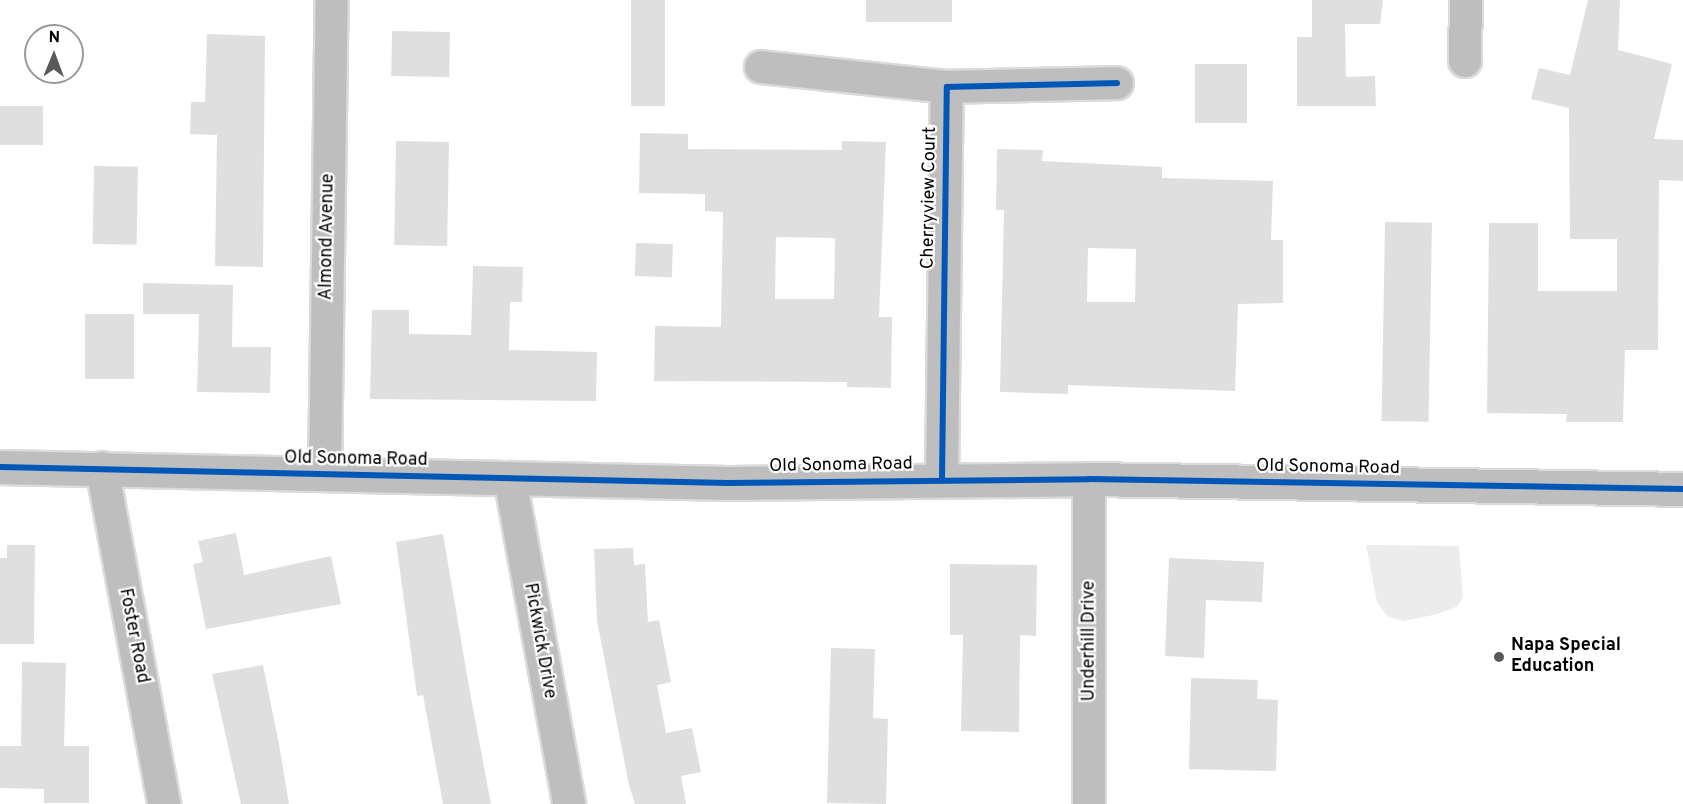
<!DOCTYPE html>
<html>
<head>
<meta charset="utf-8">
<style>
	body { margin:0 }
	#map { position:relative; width:1683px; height:804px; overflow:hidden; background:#fff; font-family:Overpass,sans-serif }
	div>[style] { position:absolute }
	.green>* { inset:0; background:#ececec }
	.building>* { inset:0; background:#dfdfdf; transform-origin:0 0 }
	.roads { filter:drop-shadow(2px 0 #dbdbdb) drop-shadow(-2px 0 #dbdbdb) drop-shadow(0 2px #dbdbdb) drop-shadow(0 -2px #dbdbdb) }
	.minor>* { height:32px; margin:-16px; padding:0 16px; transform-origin:16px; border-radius:16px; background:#bebebe }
	.major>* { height:33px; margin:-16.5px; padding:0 16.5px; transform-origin:16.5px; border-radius:16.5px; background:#bebebe }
	.cycleway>* { height:6px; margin:-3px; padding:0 3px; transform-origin:3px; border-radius:3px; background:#0057b8 }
	.dots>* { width:16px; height:16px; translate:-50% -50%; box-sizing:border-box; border:3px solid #fff; border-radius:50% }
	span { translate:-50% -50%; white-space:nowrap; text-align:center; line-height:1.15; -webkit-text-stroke:4.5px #fff; paint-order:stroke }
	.street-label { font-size:18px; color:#000 }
	.poi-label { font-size:18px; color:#000; font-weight:700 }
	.left { translate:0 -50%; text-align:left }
	.north { position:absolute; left:24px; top:24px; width:60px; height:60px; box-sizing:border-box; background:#fff; border:2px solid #999; border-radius:50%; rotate:1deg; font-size:16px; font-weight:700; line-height:24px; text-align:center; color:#000 }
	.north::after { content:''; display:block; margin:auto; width:21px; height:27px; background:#595959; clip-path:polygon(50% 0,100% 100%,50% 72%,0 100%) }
</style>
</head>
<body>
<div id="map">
	<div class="green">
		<i style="clip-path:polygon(1366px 545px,1459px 546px,1463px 597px,1458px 606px,1438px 614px,1404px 621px,1387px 616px,1377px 602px)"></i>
	</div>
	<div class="building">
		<i style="left:631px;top:0;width:34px;height:106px"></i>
		<i style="left:866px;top:0;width:86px;height:22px"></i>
		<i style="clip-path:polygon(1312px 0,1383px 0,1380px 24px,1345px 24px,1346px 77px,1375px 76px,1376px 106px,1297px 106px,1297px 37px,1312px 37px)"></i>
		<i style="clip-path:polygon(1588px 0,1620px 0,1618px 50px,1672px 64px,1654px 139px,1683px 140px,1683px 181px,1659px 180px,1658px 350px,1625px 350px,1623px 422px,1566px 422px,1567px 414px,1487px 413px,1489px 223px,1538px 223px,1538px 291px,1617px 291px,1617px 239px,1570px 239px,1569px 108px,1531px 99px,1539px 68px,1570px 75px)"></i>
		<i style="left:392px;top:31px;width:58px;height:45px;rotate:1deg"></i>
		<i style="clip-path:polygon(207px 34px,265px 36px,263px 267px,215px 266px,217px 135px,190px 134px,191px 102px,205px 102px)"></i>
		<i style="left:1195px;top:64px;width:52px;height:59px"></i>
		<i style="left:0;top:106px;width:43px;height:39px"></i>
		<i style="clip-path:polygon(evenodd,640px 133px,688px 134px,688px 149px,842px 150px,842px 141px,886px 142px,879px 317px,892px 317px,891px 388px,847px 387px,847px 382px,654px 381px,655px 326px,721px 327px,723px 212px,705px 211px,705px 194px,639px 193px,640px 133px,776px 237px,835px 238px,834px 299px,775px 299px,776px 237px)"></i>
		<i style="left:396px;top:141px;width:53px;height:104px;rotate:1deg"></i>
		<i style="clip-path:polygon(evenodd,997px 149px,1043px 150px,1042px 161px,1162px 167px,1162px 178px,1273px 181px,1271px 240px,1283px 240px,1283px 303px,1238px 304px,1235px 391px,1068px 385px,1068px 394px,1000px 392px,1004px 210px,996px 210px,997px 149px,1088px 248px,1136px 249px,1135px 302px,1087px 302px,1088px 248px)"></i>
		<i style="left:94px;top:166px;width:44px;height:78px;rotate:1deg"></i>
		<i style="left:1385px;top:222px;width:47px;height:199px;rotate:1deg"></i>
		<i style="left:636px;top:243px;width:37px;height:33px;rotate:2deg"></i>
		<i style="clip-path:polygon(473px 266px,523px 267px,522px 302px,510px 302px,509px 350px,597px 352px,596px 401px,370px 399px,372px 310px,409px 310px,409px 334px,471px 335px)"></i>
		<i style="clip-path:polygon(143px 283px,233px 285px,232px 347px,271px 347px,270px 393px,197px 392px,199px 314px,143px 314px)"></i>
		<i style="left:85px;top:314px;width:49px;height:65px"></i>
		<i style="clip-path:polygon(236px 533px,244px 575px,331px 556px,341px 604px,206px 629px,193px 564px,203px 562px,198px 541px)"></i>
		<i style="clip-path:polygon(443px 534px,469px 687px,491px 804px,443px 804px,423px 695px,417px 696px,396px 542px)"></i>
		<i style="clip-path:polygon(7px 545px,35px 545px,34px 644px,0 644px,0 558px,7px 558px)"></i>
		<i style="clip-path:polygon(633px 548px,634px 565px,645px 564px,648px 622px,659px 620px,671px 682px,657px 685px,666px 733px,692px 728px,701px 772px,681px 776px,686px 804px,635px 804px,629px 785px,597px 621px,594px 549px)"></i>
		<i style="clip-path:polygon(1169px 558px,1264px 562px,1262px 602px,1206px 600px,1204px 658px,1165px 656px)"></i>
		<i style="clip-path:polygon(950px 564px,1037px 565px,1036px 636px,1020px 635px,1019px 732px,961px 731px,963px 635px,950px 635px)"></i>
		<i style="clip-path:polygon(831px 648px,875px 649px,873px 718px,888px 719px,886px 804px,827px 803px)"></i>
		<i style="clip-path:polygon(22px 662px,66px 663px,64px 746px,89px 746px,89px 803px,44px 803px,44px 789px,0 788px,0 746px,21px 746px)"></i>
		<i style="clip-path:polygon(263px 665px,279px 744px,289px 804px,241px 804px,212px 674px)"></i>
		<i style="clip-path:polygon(1191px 678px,1258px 680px,1257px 699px,1278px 700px,1276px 771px,1189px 769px)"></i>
	</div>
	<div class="roads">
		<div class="minor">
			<i style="left:1465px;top:61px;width:61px;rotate:-89.1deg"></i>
			<i style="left:761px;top:67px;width:187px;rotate:6.1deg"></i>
			<i style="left:102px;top:468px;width:342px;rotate:79.5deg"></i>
			<i style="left:325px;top:475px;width:475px;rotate:-89.2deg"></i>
			<i style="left:510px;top:478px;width:331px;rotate:79.7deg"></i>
			<i style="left:1089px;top:479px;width:325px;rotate:90deg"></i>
			<i style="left:942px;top:480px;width:393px;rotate:-89.3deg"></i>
			<i style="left:947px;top:87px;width:170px;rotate:-1.3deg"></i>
		</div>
		<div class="major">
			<i style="left:0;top:467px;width:728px;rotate:1.26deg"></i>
			<i style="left:728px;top:483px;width:361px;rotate:-0.6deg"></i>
			<i style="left:1089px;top:479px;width:594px;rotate:0.96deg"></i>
		</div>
	</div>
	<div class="cycleway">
		<i style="left:0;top:467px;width:728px;rotate:1.26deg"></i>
		<i style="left:728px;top:483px;width:361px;rotate:-0.6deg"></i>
		<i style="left:1089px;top:479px;width:594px;rotate:0.96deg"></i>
		<i style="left:942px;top:480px;width:393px;rotate:-89.3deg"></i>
		<i style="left:947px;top:87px;width:170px;rotate:-1.3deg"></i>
	</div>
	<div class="dots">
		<i style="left:1499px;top:657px;background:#595959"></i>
	</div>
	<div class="street-label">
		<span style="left:930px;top:198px;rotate:-89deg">Cherryview Court</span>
		<span style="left:328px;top:237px;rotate:-89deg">Almond Avenue</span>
		<span style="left:356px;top:460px;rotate:1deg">Old Sonoma Road</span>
		<span style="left:841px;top:466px;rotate:-1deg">Old Sonoma Road</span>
		<span style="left:1328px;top:468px;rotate:1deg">Old Sonoma Road</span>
		<span style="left:133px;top:636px;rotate:79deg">Foster Road</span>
		<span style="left:539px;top:641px;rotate:80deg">Pickwick Drive</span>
		<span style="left:1090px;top:641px;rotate:-90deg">Underhill Drive</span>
	</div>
	<div class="poi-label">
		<span class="left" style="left:1511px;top:657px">Napa Special<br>Education</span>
	</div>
	<div class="north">N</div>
</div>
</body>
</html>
